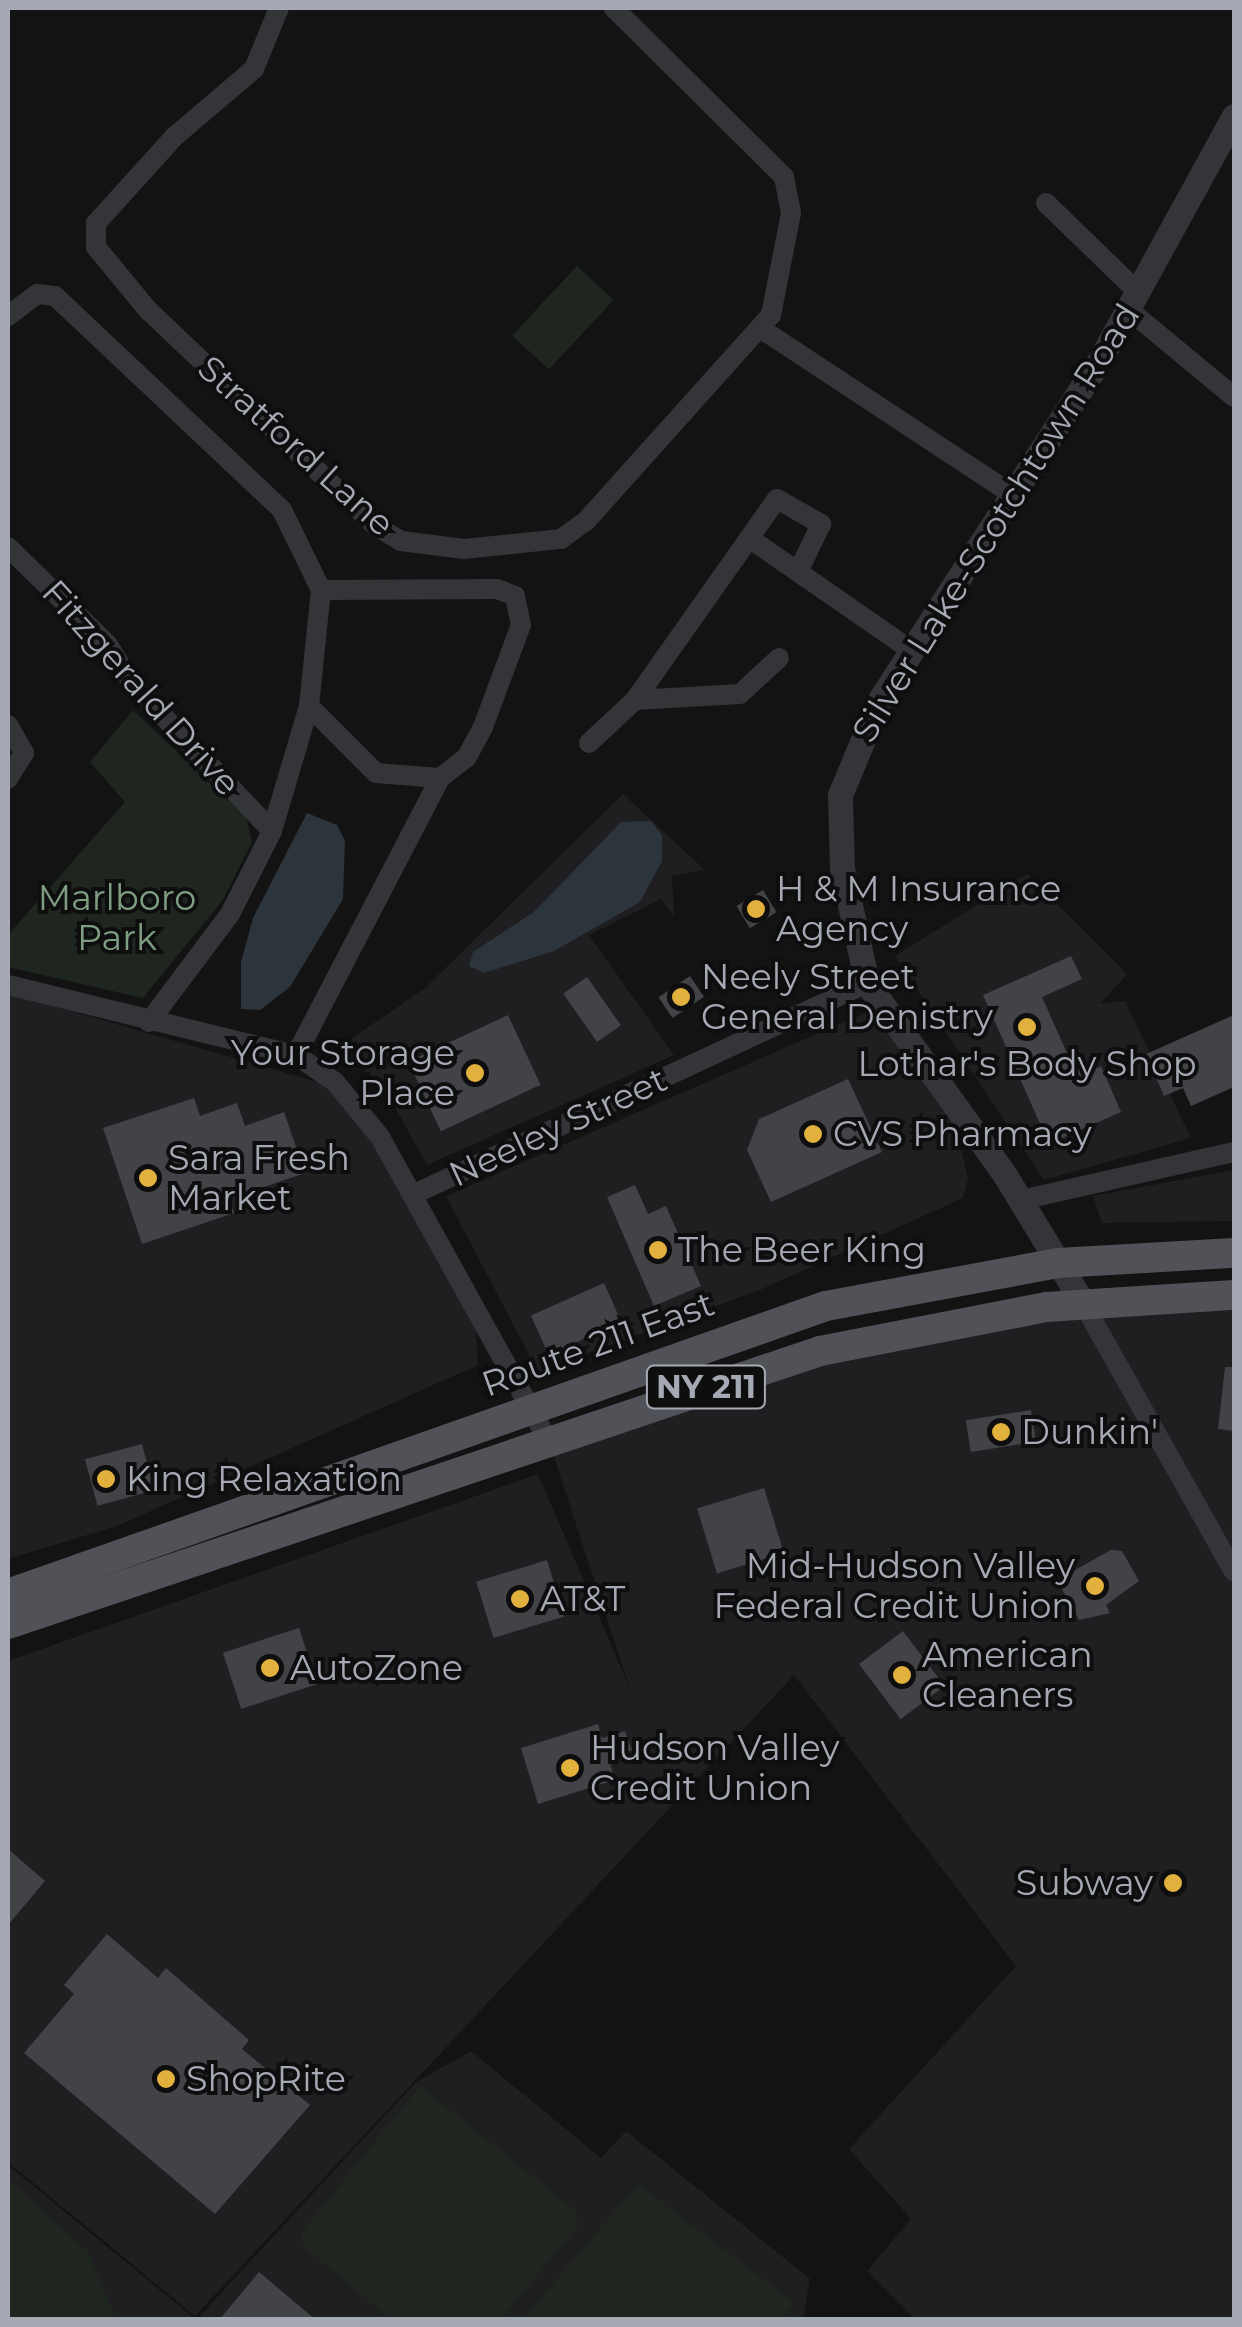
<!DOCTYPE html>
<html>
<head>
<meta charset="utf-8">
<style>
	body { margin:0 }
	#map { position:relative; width:1242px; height:2327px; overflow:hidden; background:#131314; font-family:Montserrat,sans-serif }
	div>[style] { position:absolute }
	.built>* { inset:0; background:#1f1f21 }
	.green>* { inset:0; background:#1f2620; transform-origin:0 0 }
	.water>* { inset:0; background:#2d353c }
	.building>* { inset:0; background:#424347; transform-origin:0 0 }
	.minor>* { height:20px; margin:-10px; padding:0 10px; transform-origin:10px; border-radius:10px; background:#343539 }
	.tertiary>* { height:25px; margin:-12.5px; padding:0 12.5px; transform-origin:12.5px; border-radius:12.5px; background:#343539 }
	.primary>* { height:30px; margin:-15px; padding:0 15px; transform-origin:15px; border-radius:15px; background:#505258 }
	.dots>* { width:28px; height:28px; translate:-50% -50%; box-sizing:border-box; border:5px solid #0e0e0f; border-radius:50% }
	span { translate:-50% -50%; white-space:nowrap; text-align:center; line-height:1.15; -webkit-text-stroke:8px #0e0e0f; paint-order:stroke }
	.shield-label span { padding:2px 8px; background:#0e0e0f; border:2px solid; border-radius:8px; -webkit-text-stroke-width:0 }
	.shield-label { font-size:32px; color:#a5a9b3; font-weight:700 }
	.street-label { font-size:35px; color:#a5a9b3 }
	.poi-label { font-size:35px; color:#a5a9b3 }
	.left { translate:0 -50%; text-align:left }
	.right { translate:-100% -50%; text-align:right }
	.park-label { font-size:35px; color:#7e9d81 }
	.frame { position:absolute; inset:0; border:10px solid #a5a9b3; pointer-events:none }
</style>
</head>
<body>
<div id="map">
	<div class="built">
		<i style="clip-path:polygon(623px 794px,705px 870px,672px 876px,674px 916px,661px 899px,589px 935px,674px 1055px,427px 1165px,384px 1087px,338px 1048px,425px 988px)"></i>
		<i style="clip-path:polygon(1027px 874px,1127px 974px,1100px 1004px,1125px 1001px,1191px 1138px,1044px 1180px,895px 956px)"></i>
		<i style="clip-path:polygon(8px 993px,342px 1089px,386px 1156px,476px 1331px,478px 1365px,117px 1526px,8px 1559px)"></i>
		<i style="clip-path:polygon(874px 1009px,955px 1123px,968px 1178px,963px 1198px,762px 1289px,538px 1372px,446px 1196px)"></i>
		<i style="clip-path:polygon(1234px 1170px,1234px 1221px,1102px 1223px,1093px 1196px)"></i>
		<i style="clip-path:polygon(1083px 1303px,1234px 1305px,1234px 2319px,915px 2319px,867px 2271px,911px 2219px,849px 2149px,1016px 1966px,794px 1675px,195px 2316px,8px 2162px,8px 1661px,538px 1474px,630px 1689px,549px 1442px,866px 1339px)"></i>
		<i style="clip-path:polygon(471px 2051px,601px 2158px,626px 2131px,810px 2279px,803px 2319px,196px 2320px,416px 2082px)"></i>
		<i style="clip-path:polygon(8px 2165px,195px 2319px,8px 2319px)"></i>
	</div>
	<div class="green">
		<i style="left:577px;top:266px;width:50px;height:95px;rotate:43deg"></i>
		<i style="clip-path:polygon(133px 710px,246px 817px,252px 842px,222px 901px,143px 998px,8px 967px,8px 935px,125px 802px,90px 762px)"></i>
		<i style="clip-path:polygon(420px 2086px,576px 2211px,578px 2226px,501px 2319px,391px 2319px,303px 2246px,301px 2233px)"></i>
		<i style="clip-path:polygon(8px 2179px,88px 2252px,116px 2319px,8px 2319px)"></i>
		<i style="clip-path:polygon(638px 2184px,795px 2303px,781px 2319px,523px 2319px)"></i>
	</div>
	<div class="water">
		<i style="clip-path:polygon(307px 813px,337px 825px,345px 841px,343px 899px,290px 987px,260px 1010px,241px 1009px,241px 962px,253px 918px)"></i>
		<i style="clip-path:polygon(651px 821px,662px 835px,662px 861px,640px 902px,554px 951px,484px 973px,469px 966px,473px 952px,534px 912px,621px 822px)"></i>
	</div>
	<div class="building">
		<i style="left:763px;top:890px;width:26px;height:31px;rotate:59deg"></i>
		<i style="clip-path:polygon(1071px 956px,1082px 979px,1042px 997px,1071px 1062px,1081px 1058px,1087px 1073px,1101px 1066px,1121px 1112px,1049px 1144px,983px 995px)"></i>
		<i style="left:690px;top:976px;width:25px;height:38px;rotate:56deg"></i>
		<i style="left:587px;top:977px;width:59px;height:29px;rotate:55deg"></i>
		<i style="left:508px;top:1015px;width:77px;height:110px;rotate:65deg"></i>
		<i style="clip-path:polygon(1234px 1015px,1234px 1087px,1191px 1106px,1183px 1088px,1164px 1096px,1146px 1054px)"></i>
		<i style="clip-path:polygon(848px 1079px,882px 1152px,771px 1202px,747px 1150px,759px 1119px)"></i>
		<i style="clip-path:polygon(194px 1098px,200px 1116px,237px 1103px,245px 1126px,284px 1112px,305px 1173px,229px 1199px,234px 1213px,142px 1244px,103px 1128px)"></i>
		<i style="clip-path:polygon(635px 1185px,648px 1214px,666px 1206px,701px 1286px,654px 1306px,607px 1197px)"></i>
		<i style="left:604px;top:1283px;width:43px;height:80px;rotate:66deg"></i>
		<i style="clip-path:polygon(1225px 1367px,1234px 1367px,1234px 1431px,1218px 1429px)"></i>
		<i style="left:1031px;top:1410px;width:32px;height:66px;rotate:81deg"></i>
		<i style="left:142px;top:1444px;width:48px;height:59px;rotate:75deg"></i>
		<i style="left:764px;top:1488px;width:68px;height:70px;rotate:73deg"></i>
		<i style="clip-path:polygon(1111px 1550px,1122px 1551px,1139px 1581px,1106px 1605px,1110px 1613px,1079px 1620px,1057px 1580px)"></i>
		<i style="left:547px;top:1560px;width:59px;height:74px;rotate:73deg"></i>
		<i style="left:299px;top:1628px;width:59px;height:80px;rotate:72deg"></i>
		<i style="left:903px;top:1631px;width:69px;height:55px;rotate:53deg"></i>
		<i style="clip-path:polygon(598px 1724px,602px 1738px,625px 1731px,632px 1750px,608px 1757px,615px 1780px,538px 1804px,521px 1748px)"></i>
		<i style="clip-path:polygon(8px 1849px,45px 1881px,8px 1925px)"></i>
		<i style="clip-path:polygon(107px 1934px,158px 1978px,166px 1968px,249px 2040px,242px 2049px,310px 2105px,215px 2214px,24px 2053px,74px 1994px,64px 1985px)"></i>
		<i style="clip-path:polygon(259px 2272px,316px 2320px,219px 2320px)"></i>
	</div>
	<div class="minor">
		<i style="left:279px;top:8px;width:66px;rotate:112.3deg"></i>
		<i style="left:254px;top:69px;width:104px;rotate:139.7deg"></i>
		<i style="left:175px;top:136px;width:118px;rotate:132.2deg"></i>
		<i style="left:96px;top:223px;width:24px;rotate:90deg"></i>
		<i style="left:96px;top:247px;width:82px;rotate:50.5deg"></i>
		<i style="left:148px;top:310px;width:314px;rotate:43.5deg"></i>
		<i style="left:376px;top:526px;width:29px;rotate:31deg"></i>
		<i style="left:401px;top:541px;width:64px;rotate:7.2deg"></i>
		<i style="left:464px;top:549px;width:98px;rotate:-5.9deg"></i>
		<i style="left:561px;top:539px;width:31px;rotate:-36deg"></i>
		<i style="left:586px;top:521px;width:277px;rotate:-48.1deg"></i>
		<i style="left:771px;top:315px;width:104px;rotate:-78.9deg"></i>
		<i style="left:791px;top:213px;width:37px;rotate:-101deg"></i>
		<i style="left:784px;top:177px;width:240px;rotate:-135.2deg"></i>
		<i style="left:1046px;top:203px;width:129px;rotate:44.1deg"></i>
		<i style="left:1129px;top:310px;width:136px;rotate:39.6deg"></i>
		<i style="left:8px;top:316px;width:36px;rotate:-37deg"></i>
		<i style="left:37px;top:294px;width:18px;rotate:6deg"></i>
		<i style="left:55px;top:296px;width:312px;rotate:43.3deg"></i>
		<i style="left:282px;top:510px;width:89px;rotate:64deg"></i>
		<i style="left:321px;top:590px;width:117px;rotate:95.9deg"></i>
		<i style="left:309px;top:706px;width:130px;rotate:106.5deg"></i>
		<i style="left:272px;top:831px;width:93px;rotate:116.8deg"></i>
		<i style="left:230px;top:914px;width:135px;rotate:126.9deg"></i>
		<i style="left:763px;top:330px;width:298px;rotate:33.4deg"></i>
		<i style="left:749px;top:538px;width:197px;rotate:34.7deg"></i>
		<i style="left:8px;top:547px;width:140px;rotate:44.4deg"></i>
		<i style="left:108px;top:645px;width:44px;rotate:58.1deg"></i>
		<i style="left:131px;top:682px;width:205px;rotate:46.6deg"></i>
		<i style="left:635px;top:700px;width:246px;rotate:-54.8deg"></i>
		<i style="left:777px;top:499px;width:51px;rotate:29.6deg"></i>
		<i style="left:821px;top:524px;width:51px;rotate:115.6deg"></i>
		<i style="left:309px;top:706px;width:95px;rotate:45deg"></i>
		<i style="left:376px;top:773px;width:64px;rotate:4.5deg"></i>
		<i style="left:440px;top:778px;width:34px;rotate:-38deg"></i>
		<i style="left:467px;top:757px;width:34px;rotate:-62deg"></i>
		<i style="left:483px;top:727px;width:109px;rotate:-69.6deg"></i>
		<i style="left:521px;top:625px;width:30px;rotate:-102deg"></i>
		<i style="left:515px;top:596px;width:19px;rotate:-159deg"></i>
		<i style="left:497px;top:589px;width:176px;rotate:179.7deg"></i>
		<i style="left:8px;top:725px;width:32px;rotate:60deg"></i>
		<i style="left:24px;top:753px;width:31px;rotate:122deg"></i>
		<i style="left:589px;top:743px;width:63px;rotate:-43.1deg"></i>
		<i style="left:635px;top:700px;width:105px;rotate:-3.3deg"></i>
		<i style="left:740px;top:694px;width:53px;rotate:-42.7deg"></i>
		<i style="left:8px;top:985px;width:296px;rotate:13.7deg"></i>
		<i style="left:296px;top:1055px;width:47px;rotate:34.7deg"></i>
		<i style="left:335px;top:1082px;width:71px;rotate:50.7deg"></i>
		<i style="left:380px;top:1137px;width:349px;rotate:61deg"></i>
		<i style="left:296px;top:1055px;width:312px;rotate:-62.5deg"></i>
		<i style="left:412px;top:1195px;width:502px;rotate:-24.98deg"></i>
		<i style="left:1021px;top:1200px;width:218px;rotate:-12.7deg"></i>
		<i style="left:1083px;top:1303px;width:308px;rotate:60.7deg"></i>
	</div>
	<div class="tertiary">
		<i style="left:1083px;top:1303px;width:150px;rotate:-121.4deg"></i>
		<i style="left:1005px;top:1175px;width:236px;rotate:-125.7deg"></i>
		<i style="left:867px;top:983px;width:118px;rotate:-102.3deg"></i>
		<i style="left:842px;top:868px;width:73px;rotate:-91.6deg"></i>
		<i style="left:840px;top:795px;width:102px;rotate:-67.5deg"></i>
		<i style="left:879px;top:701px;width:411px;rotate:-57.1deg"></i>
		<i style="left:1102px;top:356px;width:274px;rotate:-61.2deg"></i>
	</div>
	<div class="primary">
		<i style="left:8px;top:1594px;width:867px;rotate:-19.4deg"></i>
		<i style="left:826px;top:1306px;width:236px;rotate:-10.5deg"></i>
		<i style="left:1058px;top:1263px;width:176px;rotate:-3.3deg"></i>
		<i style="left:8px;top:1624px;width:857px;rotate:-18.58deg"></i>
		<i style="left:820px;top:1351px;width:230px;rotate:-11deg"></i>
		<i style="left:1046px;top:1307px;width:188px;rotate:-3.7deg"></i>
	</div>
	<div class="dots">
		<i style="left:756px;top:909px;background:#e2b03d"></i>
		<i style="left:681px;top:997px;background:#e2b03d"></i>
		<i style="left:1027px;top:1027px;background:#e2b03d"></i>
		<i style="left:475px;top:1073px;background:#e2b03d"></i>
		<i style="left:813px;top:1134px;background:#e2b03d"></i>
		<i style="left:148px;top:1178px;background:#e2b03d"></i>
		<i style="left:658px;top:1250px;background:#e2b03d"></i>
		<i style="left:1001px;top:1432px;background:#e2b03d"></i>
		<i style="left:106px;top:1479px;background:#e2b03d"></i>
		<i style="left:1095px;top:1586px;background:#e2b03d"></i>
		<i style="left:520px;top:1599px;background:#e2b03d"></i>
		<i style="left:270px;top:1668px;background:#e2b03d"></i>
		<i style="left:902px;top:1675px;background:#e2b03d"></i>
		<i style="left:570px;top:1768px;background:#e2b03d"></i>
		<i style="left:1173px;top:1883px;background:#e2b03d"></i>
		<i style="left:166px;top:2079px;background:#e2b03d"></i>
	</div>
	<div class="shield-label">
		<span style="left:706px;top:1387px">NY 211</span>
	</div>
	<div class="street-label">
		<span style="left:296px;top:446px;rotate:42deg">Stratford Lane</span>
		<span style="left:996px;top:523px;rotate:-58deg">Silver Lake-Scotchtown Road</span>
		<span style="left:141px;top:688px;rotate:48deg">Fitzgerald Drive</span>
		<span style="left:558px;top:1127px;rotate:-25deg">Neeley Street</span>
		<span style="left:598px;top:1344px;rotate:-20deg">Route 211 East</span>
	</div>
	<div class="poi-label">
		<span class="left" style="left:776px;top:909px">H &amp; M Insurance<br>Agency</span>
		<span class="left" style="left:701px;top:997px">Neely Street<br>General Denistry</span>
		<span class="right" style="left:455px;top:1073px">Your Storage<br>Place</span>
		<span style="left:1027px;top:1064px">Lothar's Body Shop</span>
		<span class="left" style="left:833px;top:1134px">CVS Pharmacy</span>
		<span class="left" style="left:168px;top:1178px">Sara Fresh<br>Market</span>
		<span class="left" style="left:678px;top:1250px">The Beer King</span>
		<span class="left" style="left:1021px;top:1432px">Dunkin'</span>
		<span class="left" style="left:126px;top:1479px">King Relaxation</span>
		<span class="right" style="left:1075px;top:1586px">Mid-Hudson Valley<br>Federal Credit Union</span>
		<span class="left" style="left:540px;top:1599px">AT&amp;T</span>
		<span class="left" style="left:922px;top:1675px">American<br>Cleaners</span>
		<span class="left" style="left:290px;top:1668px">AutoZone</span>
		<span class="left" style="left:590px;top:1768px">Hudson Valley<br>Credit Union</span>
		<span class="right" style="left:1153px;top:1883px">Subway</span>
		<span class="left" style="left:186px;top:2079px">ShopRite</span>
	</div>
	<div class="park-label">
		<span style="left:117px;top:918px">Marlboro<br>Park</span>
	</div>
	<div class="frame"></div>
</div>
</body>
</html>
